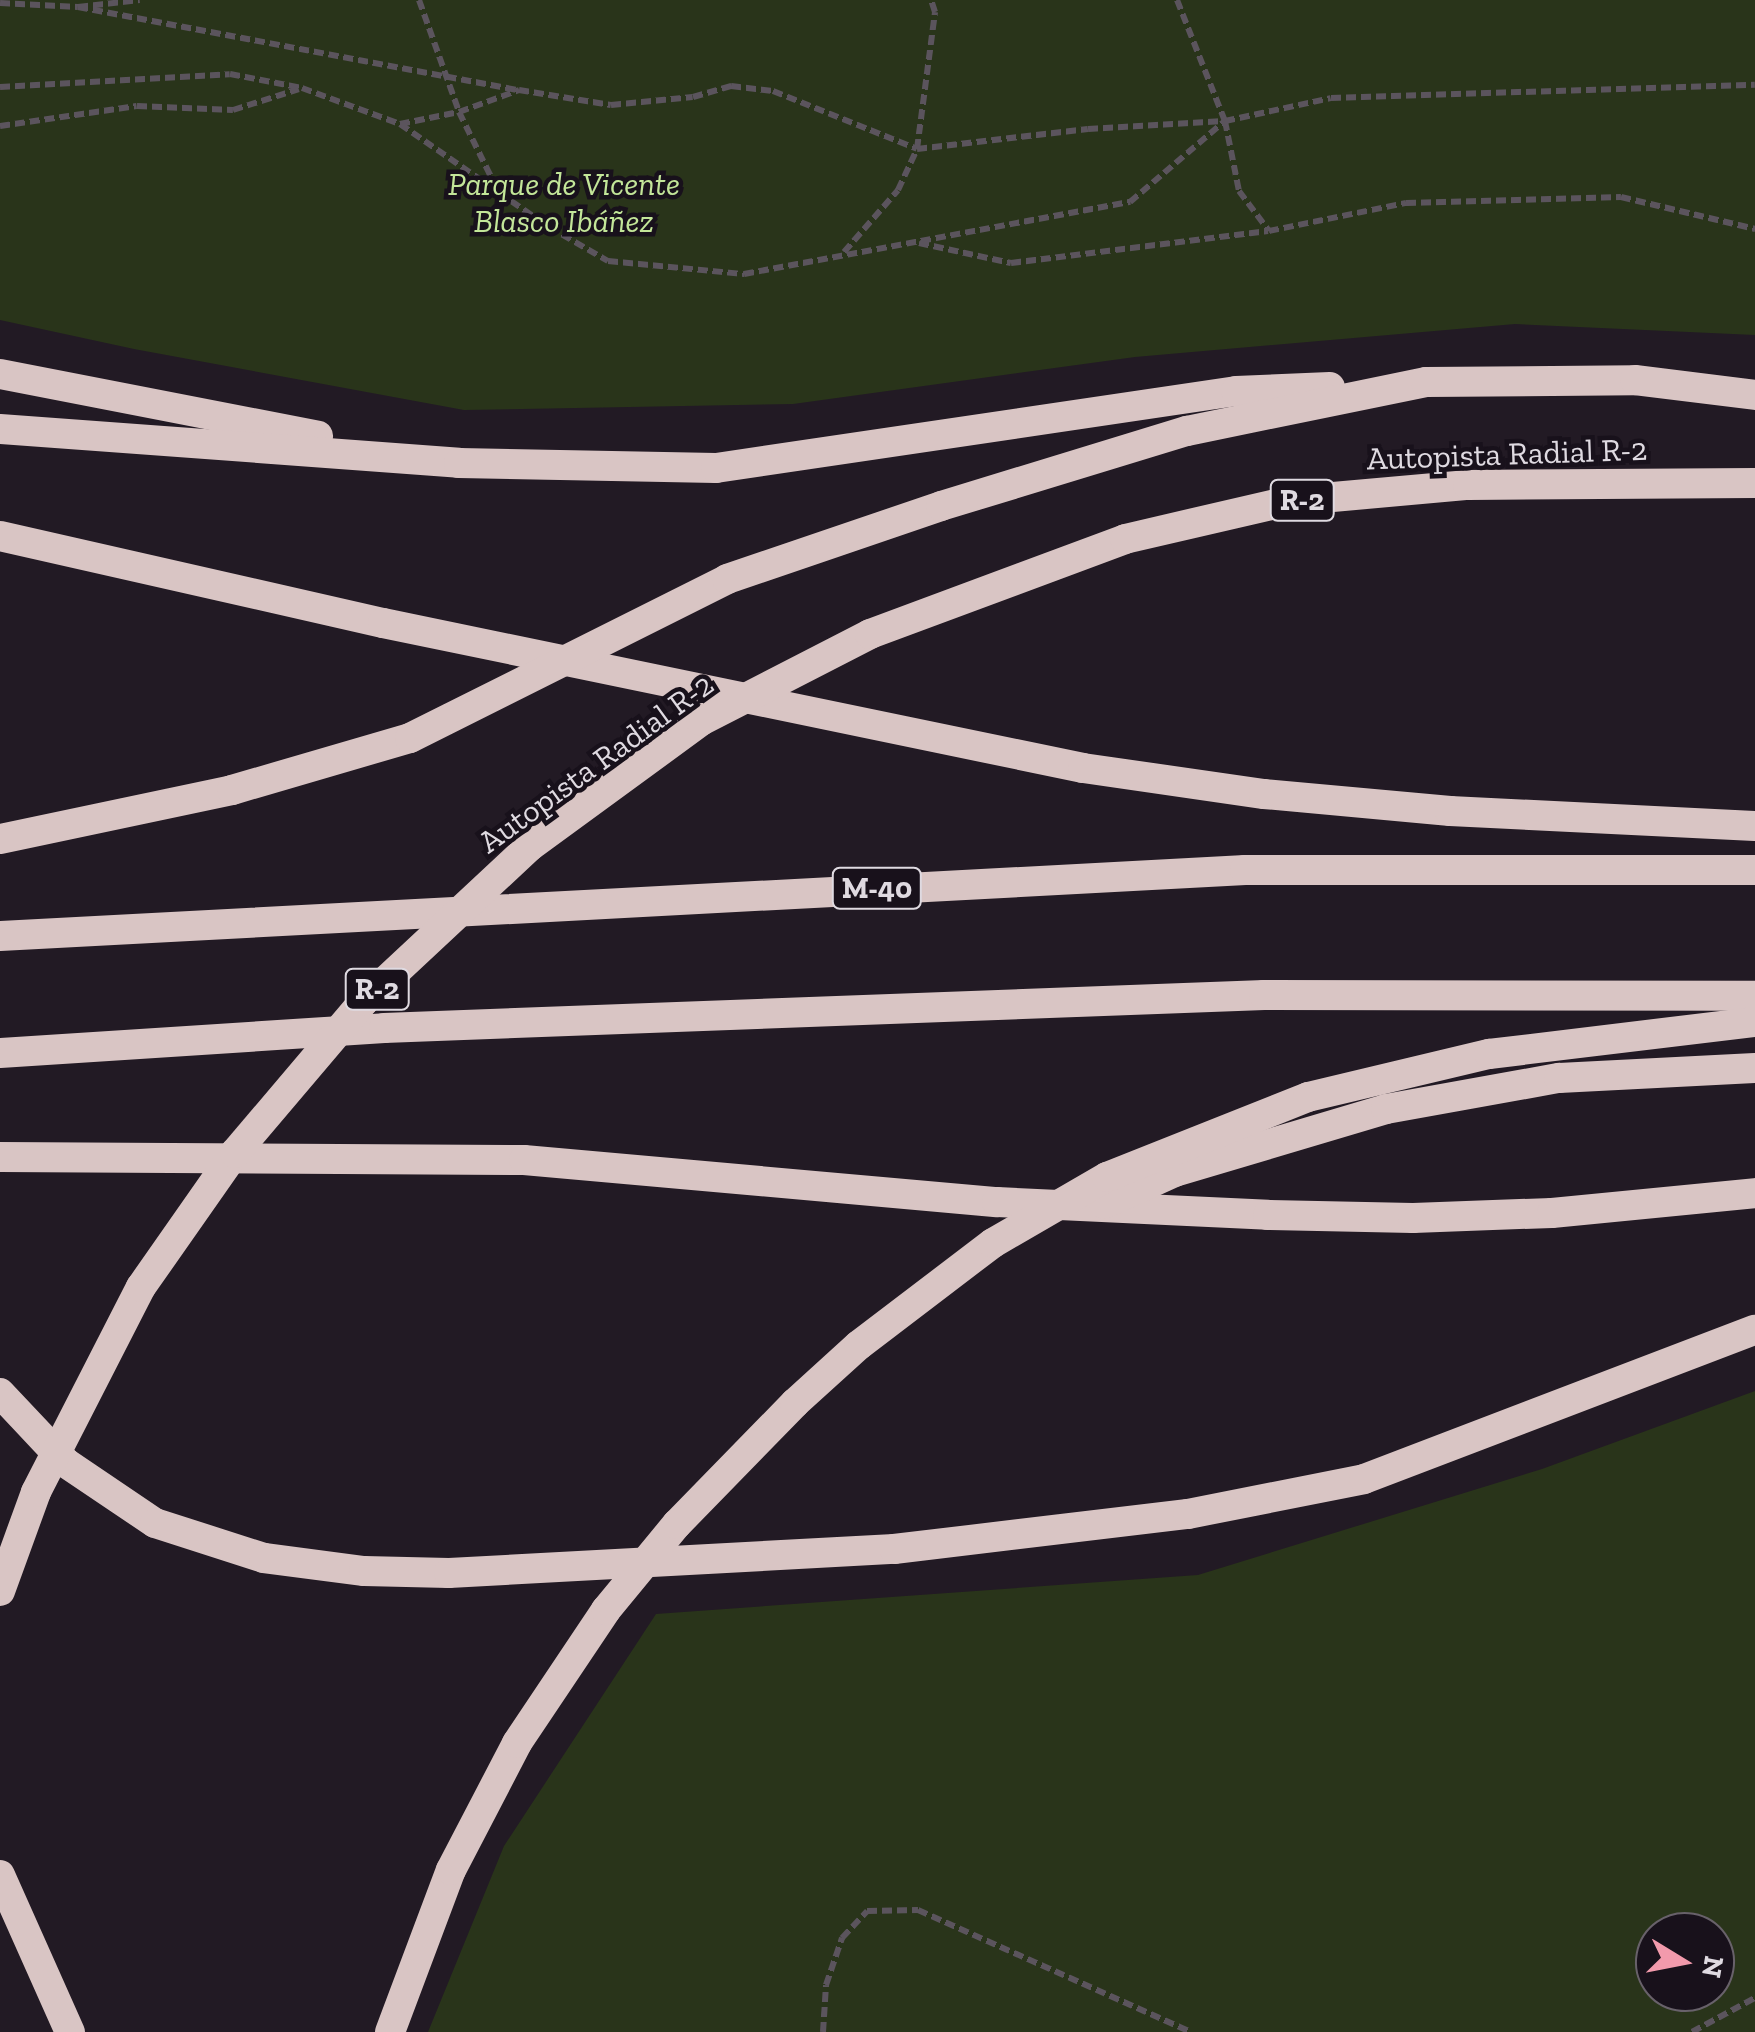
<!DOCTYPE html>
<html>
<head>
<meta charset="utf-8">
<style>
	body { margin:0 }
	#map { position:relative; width:1755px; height:2032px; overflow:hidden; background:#221a24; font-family:"Zilla Slab",serif }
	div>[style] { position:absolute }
	.green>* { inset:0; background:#29341a }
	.path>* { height:6px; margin-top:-3px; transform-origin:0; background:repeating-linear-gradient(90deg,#5b545d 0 10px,transparent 0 15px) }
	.highway>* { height:30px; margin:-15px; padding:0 15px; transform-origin:15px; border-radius:15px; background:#d9c5c4 }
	span { translate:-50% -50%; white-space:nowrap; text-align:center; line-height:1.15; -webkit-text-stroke:9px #18111b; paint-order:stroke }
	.shield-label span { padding:2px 8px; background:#18111b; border:2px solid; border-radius:8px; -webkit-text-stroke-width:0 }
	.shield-label { font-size:30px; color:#dfdae1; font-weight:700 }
	.park-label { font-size:32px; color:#c3e699; font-style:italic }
	.street-label { font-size:32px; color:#dfdae1 }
	.north { position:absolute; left:1635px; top:1912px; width:100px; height:100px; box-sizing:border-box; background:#18111b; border:2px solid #68616a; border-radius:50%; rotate:100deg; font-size:28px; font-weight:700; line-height:40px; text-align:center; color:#dfdae1 }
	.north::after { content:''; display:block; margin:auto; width:35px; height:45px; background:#f29aac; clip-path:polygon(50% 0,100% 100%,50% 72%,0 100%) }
</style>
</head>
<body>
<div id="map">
	<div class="green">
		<i style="clip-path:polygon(0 0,1755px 0,1755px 335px,1515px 324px,1135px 357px,793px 404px,464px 410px,134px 349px,0 320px)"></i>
		<i style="clip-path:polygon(evenodd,1755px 1391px,1755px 2032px,428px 2032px,504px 1846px,656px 1614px,1198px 1575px,1542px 1469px,1755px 1391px,1715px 1932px,1715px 1992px,1655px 1992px,1655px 1932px,1715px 1932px)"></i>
	</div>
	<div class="path">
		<i style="left:419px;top:0;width:119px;rotate:70.3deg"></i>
		<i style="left:459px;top:112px;width:81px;rotate:63.7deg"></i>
		<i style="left:1177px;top:0;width:130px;rotate:68.4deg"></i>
		<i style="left:1225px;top:121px;width:71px;rotate:78.7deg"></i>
		<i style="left:1239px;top:191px;width:50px;rotate:53.1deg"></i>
		<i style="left:1269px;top:231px;width:140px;rotate:-11.6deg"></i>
		<i style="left:1406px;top:203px;width:215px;rotate:-1.6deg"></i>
		<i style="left:1621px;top:197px;width:138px;rotate:13.4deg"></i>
		<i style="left:0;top:3px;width:78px;rotate:2.9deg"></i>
		<i style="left:78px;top:7px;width:62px;rotate:-6.4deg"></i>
		<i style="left:78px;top:7px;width:448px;rotate:10.7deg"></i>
		<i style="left:0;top:87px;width:230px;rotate:-3.2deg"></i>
		<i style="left:230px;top:74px;width:73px;rotate:11deg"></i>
		<i style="left:302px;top:88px;width:104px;rotate:20.2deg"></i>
		<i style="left:400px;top:124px;width:181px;rotate:34.7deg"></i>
		<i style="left:549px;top:227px;width:68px;rotate:30deg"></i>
		<i style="left:608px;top:261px;width:137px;rotate:5.5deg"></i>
		<i style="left:744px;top:274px;width:393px;rotate:-10.6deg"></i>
		<i style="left:1130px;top:202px;width:125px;rotate:-40.5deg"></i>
		<i style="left:1225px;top:121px;width:108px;rotate:-12.2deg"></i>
		<i style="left:1331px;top:98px;width:424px;rotate:-1.8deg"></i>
		<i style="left:400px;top:124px;width:60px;rotate:-11.5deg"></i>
		<i style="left:459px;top:112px;width:64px;rotate:-20.1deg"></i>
		<i style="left:519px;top:90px;width:93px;rotate:9.3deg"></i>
		<i style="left:611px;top:105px;width:82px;rotate:-5.6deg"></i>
		<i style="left:693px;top:97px;width:40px;rotate:-16deg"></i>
		<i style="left:731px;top:86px;width:42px;rotate:6.8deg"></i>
		<i style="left:773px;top:91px;width:155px;rotate:21.9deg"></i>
		<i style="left:917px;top:149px;width:172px;rotate:-6.7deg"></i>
		<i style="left:1088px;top:129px;width:136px;rotate:-3.4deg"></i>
		<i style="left:0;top:126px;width:138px;rotate:-8.3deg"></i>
		<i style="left:137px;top:106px;width:96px;rotate:2.4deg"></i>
		<i style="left:233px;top:110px;width:69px;rotate:-17.7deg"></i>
		<i style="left:919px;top:243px;width:94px;rotate:12.3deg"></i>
		<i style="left:1011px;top:263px;width:259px;rotate:-7.1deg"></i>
		<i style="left:844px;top:252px;width:82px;rotate:-48.9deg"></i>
		<i style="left:898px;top:190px;width:45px;rotate:-65.1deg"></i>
		<i style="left:917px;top:149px;width:138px;rotate:-82.5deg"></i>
		<i style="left:935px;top:12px;width:13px;rotate:-108deg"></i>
		<i style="left:823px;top:2032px;width:47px;rotate:-86.3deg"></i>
		<i style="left:826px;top:1985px;width:50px;rotate:-71.2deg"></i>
		<i style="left:842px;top:1938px;width:37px;rotate:-47deg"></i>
		<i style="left:867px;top:1911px;width:51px;rotate:-1.1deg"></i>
		<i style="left:918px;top:1910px;width:299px;rotate:24.1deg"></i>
		<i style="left:1692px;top:2032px;width:72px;rotate:-28.4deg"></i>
	</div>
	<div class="highway">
		<i style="left:0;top:374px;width:324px;rotate:11deg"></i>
		<i style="left:0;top:429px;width:460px;rotate:4.2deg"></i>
		<i style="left:459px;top:463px;width:257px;rotate:1.1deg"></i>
		<i style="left:716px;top:468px;width:526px;rotate:-8.42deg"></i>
		<i style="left:1236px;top:391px;width:94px;rotate:-2.4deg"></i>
		<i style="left:0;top:536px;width:393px;rotate:12.8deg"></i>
		<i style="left:383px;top:623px;width:715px;rotate:11.7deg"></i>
		<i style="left:1083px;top:768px;width:183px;rotate:8.2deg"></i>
		<i style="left:1264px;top:794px;width:187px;rotate:5.2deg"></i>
		<i style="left:1450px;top:811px;width:305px;rotate:2.8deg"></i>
		<i style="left:0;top:839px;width:237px;rotate:-11.9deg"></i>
		<i style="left:232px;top:790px;width:185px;rotate:-16.3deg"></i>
		<i style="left:410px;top:738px;width:355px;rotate:-26.6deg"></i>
		<i style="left:727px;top:579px;width:226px;rotate:-18.8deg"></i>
		<i style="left:941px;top:506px;width:257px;rotate:-17deg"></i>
		<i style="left:1187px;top:431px;width:244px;rotate:-11.6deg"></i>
		<i style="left:1426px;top:382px;width:209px;rotate:-0.5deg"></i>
		<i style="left:1635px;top:380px;width:121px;rotate:7.1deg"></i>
		<i style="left:0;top:936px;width:1247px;rotate:-3.03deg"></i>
		<i style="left:1245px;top:870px;width:510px"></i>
		<i style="left:0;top:1053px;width:385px;rotate:-3.7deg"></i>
		<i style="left:384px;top:1028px;width:881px;rotate:-2.15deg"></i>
		<i style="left:1264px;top:995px;width:491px;rotate:0.1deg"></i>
		<i style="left:0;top:1157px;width:524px;rotate:0.33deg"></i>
		<i style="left:524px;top:1160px;width:475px;rotate:5.1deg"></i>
		<i style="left:997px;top:1202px;width:271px;rotate:2.7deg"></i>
		<i style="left:1268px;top:1215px;width:145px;rotate:1.2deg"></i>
		<i style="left:1413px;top:1218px;width:139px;rotate:-2.1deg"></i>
		<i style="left:1552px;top:1213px;width:204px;rotate:-5.6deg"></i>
		<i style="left:1104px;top:1204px;width:78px;rotate:-24.3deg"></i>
		<i style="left:1175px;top:1172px;width:220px;rotate:-16.6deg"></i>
		<i style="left:1386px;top:1109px;width:176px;rotate:-10.2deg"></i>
		<i style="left:1559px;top:1078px;width:196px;rotate:-2.9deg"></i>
		<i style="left:0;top:1393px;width:96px;rotate:46.7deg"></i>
		<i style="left:66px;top:1463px;width:107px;rotate:34deg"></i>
		<i style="left:155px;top:1523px;width:114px;rotate:17.8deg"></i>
		<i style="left:264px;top:1558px;width:101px;rotate:7.4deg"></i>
		<i style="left:364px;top:1571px;width:85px;rotate:1.3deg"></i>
		<i style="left:449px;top:1573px;width:446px;rotate:-3.1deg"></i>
		<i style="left:894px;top:1549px;width:296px;rotate:-6.8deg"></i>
		<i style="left:1188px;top:1514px;width:179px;rotate:-11.2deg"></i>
		<i style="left:1364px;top:1479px;width:418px;rotate:-20.9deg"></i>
		<i style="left:0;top:1591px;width:105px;rotate:-70deg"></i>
		<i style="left:36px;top:1492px;width:230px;rotate:-62.9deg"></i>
		<i style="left:141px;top:1287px;width:164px;rotate:-55deg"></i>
		<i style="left:235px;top:1153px;width:199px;rotate:-49.7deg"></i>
		<i style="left:364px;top:1001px;width:226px;rotate:-43deg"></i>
		<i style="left:529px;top:847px;width:213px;rotate:-36.2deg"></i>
		<i style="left:701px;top:721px;width:190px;rotate:-27.2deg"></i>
		<i style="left:870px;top:634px;width:272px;rotate:-20.4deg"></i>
		<i style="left:1125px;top:539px;width:167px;rotate:-13.1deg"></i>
		<i style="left:1288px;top:501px;width:181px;rotate:-5.1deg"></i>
		<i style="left:1468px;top:485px;width:287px;rotate:-0.4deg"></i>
		<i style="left:0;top:1875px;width:172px;rotate:66deg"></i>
		<i style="left:390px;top:2032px;width:173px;rotate:-69.4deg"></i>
		<i style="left:451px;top:1870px;width:143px;rotate:-62.5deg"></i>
		<i style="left:517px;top:1743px;width:160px;rotate:-56.2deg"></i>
		<i style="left:606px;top:1610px;width:112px;rotate:-50.5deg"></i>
		<i style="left:677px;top:1524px;width:169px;rotate:-45.7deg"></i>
		<i style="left:795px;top:1403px;width:86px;rotate:-42.2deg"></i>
		<i style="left:859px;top:1345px;width:168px;rotate:-37.3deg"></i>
		<i style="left:993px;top:1243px;width:132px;rotate:-30.1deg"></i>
		<i style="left:1107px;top:1177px;width:216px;rotate:-21.7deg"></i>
		<i style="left:1308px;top:1097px;width:186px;rotate:-13.4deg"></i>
		<i style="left:1489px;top:1054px;width:268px;rotate:-6.9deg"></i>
	</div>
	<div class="shield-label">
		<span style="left:1302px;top:500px">R-2</span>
		<span style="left:877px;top:888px">M-40</span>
		<span style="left:377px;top:989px">R-2</span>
	</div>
	<div class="park-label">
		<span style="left:564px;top:203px">Parque de Vicente<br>Blasco Ibáñez</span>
	</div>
	<div class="street-label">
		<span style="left:1507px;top:454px;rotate:-2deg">Autopista Radial R-2</span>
		<span style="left:596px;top:763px;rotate:-36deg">Autopista Radial R-2</span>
	</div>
	<div class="north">N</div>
</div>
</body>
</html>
